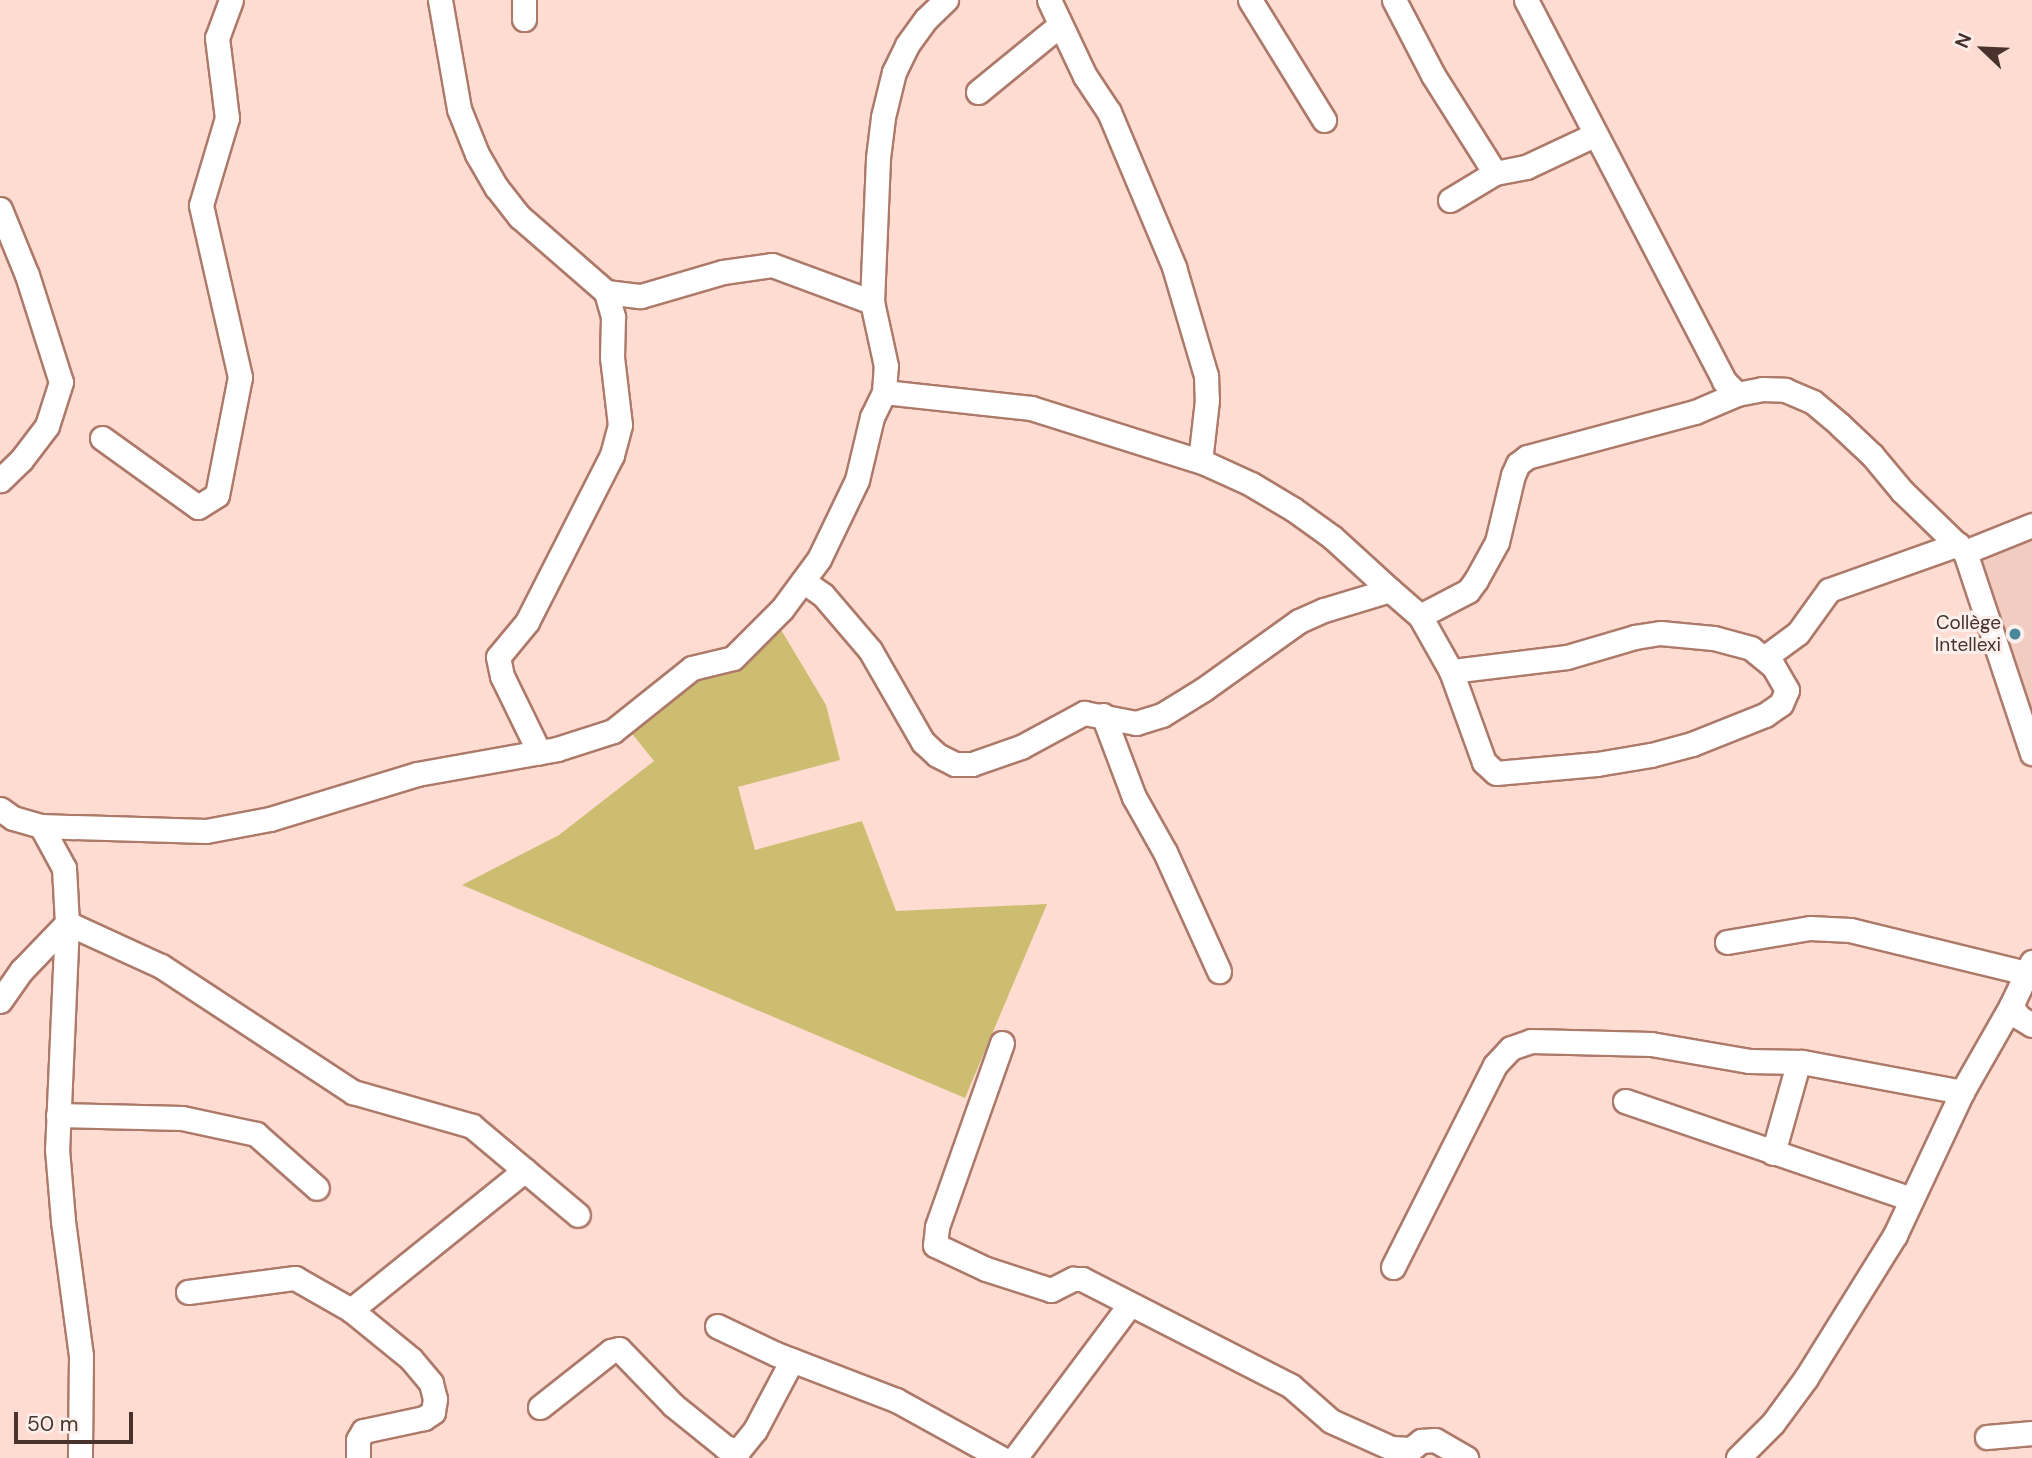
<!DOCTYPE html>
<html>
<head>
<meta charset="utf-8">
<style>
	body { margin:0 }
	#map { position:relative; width:2032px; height:1458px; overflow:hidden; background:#ffdcd2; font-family:"DM Sans",sans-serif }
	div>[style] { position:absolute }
	.built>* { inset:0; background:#f2ccc0 }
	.green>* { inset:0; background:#cdbd71 }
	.roads { filter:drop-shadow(2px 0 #ad7a6a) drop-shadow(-2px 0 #ad7a6a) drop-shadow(0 2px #ad7a6a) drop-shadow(0 -2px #ad7a6a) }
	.minor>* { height:23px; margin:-11.5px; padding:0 11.5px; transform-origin:11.5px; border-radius:11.5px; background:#fff }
	.dots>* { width:19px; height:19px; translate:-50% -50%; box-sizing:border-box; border:4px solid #fbefec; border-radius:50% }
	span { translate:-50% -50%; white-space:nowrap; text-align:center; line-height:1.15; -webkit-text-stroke:6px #fbefec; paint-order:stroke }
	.poi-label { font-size:19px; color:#48322b }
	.right { translate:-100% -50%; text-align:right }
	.north { position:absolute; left:1948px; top:14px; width:70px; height:70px; -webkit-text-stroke:5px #fbefec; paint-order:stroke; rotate:293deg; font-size:19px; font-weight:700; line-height:28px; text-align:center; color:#48322b }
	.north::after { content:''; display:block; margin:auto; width:24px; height:32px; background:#48322b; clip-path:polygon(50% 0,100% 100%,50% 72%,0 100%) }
	.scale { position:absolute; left:14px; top:1412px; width:119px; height:32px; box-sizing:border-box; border:4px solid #48322b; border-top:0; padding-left:9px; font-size:21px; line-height:24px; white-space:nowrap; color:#48322b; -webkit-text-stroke:5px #fbefec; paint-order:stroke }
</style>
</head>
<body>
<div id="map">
	<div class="built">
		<i style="clip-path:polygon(2032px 531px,2032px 727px,1982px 579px,1988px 577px,1981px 558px)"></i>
	</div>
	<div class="green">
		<i style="clip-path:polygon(777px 623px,826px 705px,840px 760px,738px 787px,755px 850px,862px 821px,896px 911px,1047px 904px,965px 1098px,462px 885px,559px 835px,654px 761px,621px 720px,692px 664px)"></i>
	</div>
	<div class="roads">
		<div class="minor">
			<i style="left:440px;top:0;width:111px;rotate:80.1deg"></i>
			<i style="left:459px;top:109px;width:48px;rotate:68.2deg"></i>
			<i style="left:477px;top:154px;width:39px;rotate:60deg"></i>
			<i style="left:497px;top:188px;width:37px;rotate:52deg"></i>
			<i style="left:520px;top:217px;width:114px;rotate:41.1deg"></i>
			<i style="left:606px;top:292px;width:26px;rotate:74deg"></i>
			<i style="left:613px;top:317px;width:40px;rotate:91.4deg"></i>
			<i style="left:612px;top:357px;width:68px;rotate:83.3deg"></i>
			<i style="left:620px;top:425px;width:31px;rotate:105deg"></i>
			<i style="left:612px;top:455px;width:187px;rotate:117deg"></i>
			<i style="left:527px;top:622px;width:45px;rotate:129.6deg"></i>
			<i style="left:498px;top:657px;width:19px;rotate:78deg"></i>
			<i style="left:502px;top:676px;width:85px;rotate:64deg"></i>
			<i style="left:524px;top:0;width:19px;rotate:90deg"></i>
			<i style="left:1049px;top:0;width:84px;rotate:64.7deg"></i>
			<i style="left:1085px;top:76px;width:43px;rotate:56.3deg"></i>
			<i style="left:1109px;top:112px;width:168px;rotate:67.2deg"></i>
			<i style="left:1174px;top:267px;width:114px;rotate:73.6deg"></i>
			<i style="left:1206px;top:376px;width:24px;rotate:88deg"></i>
			<i style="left:1207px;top:400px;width:61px;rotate:96.5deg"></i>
			<i style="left:1250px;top:0;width:141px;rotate:58.3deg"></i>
			<i style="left:1394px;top:0;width:85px;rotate:62.5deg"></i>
			<i style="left:1433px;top:75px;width:116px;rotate:57.7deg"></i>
			<i style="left:1526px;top:0;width:429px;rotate:62.5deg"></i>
			<i style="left:1724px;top:381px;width:18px;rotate:45deg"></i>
			<i style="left:978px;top:92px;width:106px;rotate:-39.3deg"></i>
			<i style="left:1450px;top:200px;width:52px;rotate:-31deg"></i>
			<i style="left:1495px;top:173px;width:32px;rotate:-11deg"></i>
			<i style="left:1526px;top:167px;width:75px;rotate:-25.2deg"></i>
			<i style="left:0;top:209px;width:71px;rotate:67.8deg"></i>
			<i style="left:27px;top:275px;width:112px;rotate:72.4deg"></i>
			<i style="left:61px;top:382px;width:46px;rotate:107.7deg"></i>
			<i style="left:47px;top:426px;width:43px;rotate:127.4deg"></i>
			<i style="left:21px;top:460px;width:29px;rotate:136deg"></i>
			<i style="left:606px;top:292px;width:35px;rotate:7deg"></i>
			<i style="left:641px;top:296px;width:85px;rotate:-16.3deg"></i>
			<i style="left:723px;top:272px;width:49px;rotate:-8.1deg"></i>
			<i style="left:772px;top:265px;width:107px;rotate:20.3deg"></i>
			<i style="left:884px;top:392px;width:148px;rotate:6.2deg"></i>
			<i style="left:1031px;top:408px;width:182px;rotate:17.5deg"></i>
			<i style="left:1205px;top:463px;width:51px;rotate:24.5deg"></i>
			<i style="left:1251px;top:484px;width:49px;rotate:30.8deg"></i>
			<i style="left:1293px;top:509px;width:48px;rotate:35.7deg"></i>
			<i style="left:1332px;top:537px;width:79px;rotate:42.4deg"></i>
			<i style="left:102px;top:438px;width:118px;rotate:35.7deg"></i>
			<i style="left:198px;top:507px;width:22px;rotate:-32deg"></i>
			<i style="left:217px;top:495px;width:120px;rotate:-79deg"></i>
			<i style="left:240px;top:377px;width:176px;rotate:-102.8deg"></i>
			<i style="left:201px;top:205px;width:91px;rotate:-73.4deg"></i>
			<i style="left:227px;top:118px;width:81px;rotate:-97.1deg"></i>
			<i style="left:217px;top:38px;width:40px;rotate:-69.8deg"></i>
			<i style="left:1965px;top:552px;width:72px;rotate:-21.9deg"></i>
			<i style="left:803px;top:581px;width:24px;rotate:35deg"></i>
			<i style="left:823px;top:595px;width:72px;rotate:49.5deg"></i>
			<i style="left:870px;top:650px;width:106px;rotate:60.1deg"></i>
			<i style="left:923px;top:742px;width:19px;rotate:43deg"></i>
			<i style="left:937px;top:755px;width:20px;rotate:27deg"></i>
			<i style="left:955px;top:764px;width:17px"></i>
			<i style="left:972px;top:764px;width:52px;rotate:-19.1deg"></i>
			<i style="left:1021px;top:747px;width:72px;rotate:-28.4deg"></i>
			<i style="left:1084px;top:713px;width:53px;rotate:10.9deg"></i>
			<i style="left:1136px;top:723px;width:27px;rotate:-17deg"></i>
			<i style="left:1162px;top:715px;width:49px;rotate:-31.8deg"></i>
			<i style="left:1204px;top:689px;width:117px;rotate:-35.6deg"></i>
			<i style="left:1299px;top:621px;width:27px;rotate:-24deg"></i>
			<i style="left:1324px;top:610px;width:69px;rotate:-16.9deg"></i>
			<i style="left:1390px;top:590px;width:40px;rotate:41deg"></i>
			<i style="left:1420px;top:616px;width:54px;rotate:-27.5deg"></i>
			<i style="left:1468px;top:591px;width:14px;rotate:-54deg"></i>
			<i style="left:1476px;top:580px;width:43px;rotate:-61.1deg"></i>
			<i style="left:1497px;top:542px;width:69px;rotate:-76.6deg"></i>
			<i style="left:1513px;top:475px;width:12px;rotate:-66deg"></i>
			<i style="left:1518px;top:464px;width:11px;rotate:-38deg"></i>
			<i style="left:1527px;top:457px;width:174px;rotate:-15deg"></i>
			<i style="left:1695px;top:412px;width:46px;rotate:-23.2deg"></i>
			<i style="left:1737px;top:394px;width:25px;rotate:-11deg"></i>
			<i style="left:1762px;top:389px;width:23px;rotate:2deg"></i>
			<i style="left:1785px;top:390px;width:30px;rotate:23deg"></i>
			<i style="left:1813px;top:402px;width:35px;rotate:40deg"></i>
			<i style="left:1840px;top:425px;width:44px;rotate:43.2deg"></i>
			<i style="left:1872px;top:455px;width:47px;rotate:50.2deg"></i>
			<i style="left:1902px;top:491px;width:88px;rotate:44.1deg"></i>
			<i style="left:1965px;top:552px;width:212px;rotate:71.6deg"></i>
			<i style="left:1420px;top:616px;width:63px;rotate:60.6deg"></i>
			<i style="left:1451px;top:671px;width:97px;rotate:70.1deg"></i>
			<i style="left:1484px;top:762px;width:16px;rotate:43deg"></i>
			<i style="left:1496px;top:773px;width:101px;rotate:-5.1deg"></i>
			<i style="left:1597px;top:764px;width:55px;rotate:-9.5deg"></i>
			<i style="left:1651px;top:755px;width:42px;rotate:-15deg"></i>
			<i style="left:1692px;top:744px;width:79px;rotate:-21.7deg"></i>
			<i style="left:1765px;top:715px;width:19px;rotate:-35deg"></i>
			<i style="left:1781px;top:704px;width:15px;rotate:-67deg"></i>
			<i style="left:1787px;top:690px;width:28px;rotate:-120deg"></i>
			<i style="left:1773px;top:666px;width:28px;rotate:-141deg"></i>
			<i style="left:1751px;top:648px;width:39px;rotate:-165deg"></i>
			<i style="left:1713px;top:638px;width:53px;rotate:-174.6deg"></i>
			<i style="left:1660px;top:633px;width:25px;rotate:171deg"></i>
			<i style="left:1635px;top:637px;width:71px;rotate:163.6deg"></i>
			<i style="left:1567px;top:657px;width:117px;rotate:173.1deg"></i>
			<i style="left:1764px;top:658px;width:42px;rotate:-36.3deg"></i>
			<i style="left:1798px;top:633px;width:53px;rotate:-54.2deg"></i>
			<i style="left:1829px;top:590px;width:137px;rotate:-19.6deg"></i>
			<i style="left:1103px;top:715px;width:88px;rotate:69.3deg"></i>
			<i style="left:1134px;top:797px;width:63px;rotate:60.6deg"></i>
			<i style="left:1165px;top:852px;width:131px;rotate:65.6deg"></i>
			<i style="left:0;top:809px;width:16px;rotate:35deg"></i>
			<i style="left:13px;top:818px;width:29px;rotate:16deg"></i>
			<i style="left:41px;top:826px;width:34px;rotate:2deg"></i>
			<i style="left:75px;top:827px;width:131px;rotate:1.7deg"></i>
			<i style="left:206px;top:831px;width:65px;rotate:-10.6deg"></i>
			<i style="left:270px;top:819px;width:154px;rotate:-17deg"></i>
			<i style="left:417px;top:774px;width:142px;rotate:-10.1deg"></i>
			<i style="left:557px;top:749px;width:59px;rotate:-17.8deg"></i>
			<i style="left:613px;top:731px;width:101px;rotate:-38.6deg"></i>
			<i style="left:692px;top:668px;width:42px;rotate:-13.7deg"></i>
			<i style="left:733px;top:658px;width:69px;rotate:-45deg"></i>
			<i style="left:782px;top:609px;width:62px;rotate:-53.5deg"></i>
			<i style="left:819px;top:559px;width:88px;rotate:-64.3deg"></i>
			<i style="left:857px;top:480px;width:65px;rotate:-76.6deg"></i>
			<i style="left:872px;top:417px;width:28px;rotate:-64deg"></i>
			<i style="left:884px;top:392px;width:26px;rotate:-86deg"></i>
			<i style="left:886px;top:366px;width:66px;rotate:-102.3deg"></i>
			<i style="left:872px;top:302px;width:144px;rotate:-87.6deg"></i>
			<i style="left:878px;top:158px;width:41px;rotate:-83deg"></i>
			<i style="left:883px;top:117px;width:46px;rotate:-76.3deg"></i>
			<i style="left:894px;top:72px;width:30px;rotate:-64deg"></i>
			<i style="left:907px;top:45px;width:32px;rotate:-54deg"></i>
			<i style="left:926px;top:19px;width:28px;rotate:-44deg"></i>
			<i style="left:41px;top:826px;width:48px;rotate:61.3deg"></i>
			<i style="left:64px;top:868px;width:55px;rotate:86.9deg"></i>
			<i style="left:67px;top:923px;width:226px;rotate:92.5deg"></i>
			<i style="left:57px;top:1149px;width:72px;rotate:85.2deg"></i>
			<i style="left:63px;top:1221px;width:136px;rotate:82.4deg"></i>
			<i style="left:81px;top:1356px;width:102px;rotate:90.6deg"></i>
			<i style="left:1727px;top:942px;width:84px;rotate:-9.6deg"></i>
			<i style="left:1810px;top:928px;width:40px;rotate:2.9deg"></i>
			<i style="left:1850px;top:930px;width:182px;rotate:13.7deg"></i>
			<i style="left:0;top:1001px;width:38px;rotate:-55deg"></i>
			<i style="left:22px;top:970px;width:65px;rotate:-46.2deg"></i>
			<i style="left:67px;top:923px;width:103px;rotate:24.6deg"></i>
			<i style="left:161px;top:966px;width:230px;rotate:33.3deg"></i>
			<i style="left:353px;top:1092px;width:124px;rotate:15.9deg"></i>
			<i style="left:472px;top:1126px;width:138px;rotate:40deg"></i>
			<i style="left:2011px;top:1006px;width:14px;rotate:54deg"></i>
			<i style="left:2019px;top:1017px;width:15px;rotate:32deg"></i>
			<i style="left:1002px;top:1043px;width:195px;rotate:109.5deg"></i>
			<i style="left:937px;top:1227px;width:18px;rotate:96deg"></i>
			<i style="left:935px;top:1245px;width:56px;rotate:25.2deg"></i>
			<i style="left:986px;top:1269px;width:68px;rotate:17.9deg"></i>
			<i style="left:1051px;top:1290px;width:25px;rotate:-27deg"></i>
			<i style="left:1073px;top:1279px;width:9px"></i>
			<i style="left:1082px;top:1279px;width:235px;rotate:27.1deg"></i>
			<i style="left:1291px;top:1386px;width:53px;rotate:41.2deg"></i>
			<i style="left:1331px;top:1421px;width:66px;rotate:24.2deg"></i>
			<i style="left:1391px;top:1448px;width:20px;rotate:3deg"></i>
			<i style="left:1411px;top:1449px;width:13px;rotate:-39deg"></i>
			<i style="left:1421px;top:1441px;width:14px;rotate:-4deg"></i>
			<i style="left:1435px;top:1440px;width:36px;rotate:30deg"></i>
			<i style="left:1625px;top:1101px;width:303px;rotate:18.9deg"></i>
			<i style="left:58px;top:1115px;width:124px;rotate:1.4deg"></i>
			<i style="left:182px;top:1118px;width:76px;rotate:12.2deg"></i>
			<i style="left:256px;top:1134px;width:81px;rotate:41.5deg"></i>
			<i style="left:1773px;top:1153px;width:92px;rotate:-74.3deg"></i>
			<i style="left:1393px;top:1267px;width:226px;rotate:-63.2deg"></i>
			<i style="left:1495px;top:1065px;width:23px;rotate:-47deg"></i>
			<i style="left:1511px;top:1048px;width:21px;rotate:-19deg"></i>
			<i style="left:1531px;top:1041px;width:120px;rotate:1.4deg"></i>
			<i style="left:1651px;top:1044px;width:99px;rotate:9.8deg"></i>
			<i style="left:1749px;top:1061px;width:53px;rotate:1.1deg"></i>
			<i style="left:1802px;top:1062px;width:163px;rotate:10.6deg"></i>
			<i style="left:188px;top:1292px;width:108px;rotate:-7.5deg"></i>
			<i style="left:295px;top:1278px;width:64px;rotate:29.7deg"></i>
			<i style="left:351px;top:1310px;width:77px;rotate:39.2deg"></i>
			<i style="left:411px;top:1359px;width:31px;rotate:50deg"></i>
			<i style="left:431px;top:1383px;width:16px;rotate:76deg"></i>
			<i style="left:435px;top:1399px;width:13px;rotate:99deg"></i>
			<i style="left:433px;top:1412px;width:11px;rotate:146deg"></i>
			<i style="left:424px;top:1418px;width:62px;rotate:168deg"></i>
			<i style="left:363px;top:1431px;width:10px;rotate:119deg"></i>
			<i style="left:358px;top:1440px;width:18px;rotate:90deg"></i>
			<i style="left:351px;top:1310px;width:223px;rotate:-38.8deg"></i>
			<i style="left:717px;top:1326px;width:65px;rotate:25.4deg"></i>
			<i style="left:776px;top:1354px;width:129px;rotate:21deg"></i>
			<i style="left:896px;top:1400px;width:120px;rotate:28.9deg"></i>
			<i style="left:540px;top:1407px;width:90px;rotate:-38.3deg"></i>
			<i style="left:611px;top:1351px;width:8px;rotate:-14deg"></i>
			<i style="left:619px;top:1349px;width:78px;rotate:46deg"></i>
			<i style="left:673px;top:1405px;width:67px;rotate:38.9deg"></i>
			<i style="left:725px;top:1447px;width:14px;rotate:17deg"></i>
			<i style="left:738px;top:1451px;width:27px;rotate:-51deg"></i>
			<i style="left:755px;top:1430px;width:79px;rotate:-62.1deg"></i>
			<i style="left:1987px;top:1437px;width:45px;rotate:-5.1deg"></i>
			<i style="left:1015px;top:1458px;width:192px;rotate:-53.2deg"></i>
			<i style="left:1738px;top:1458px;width:49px;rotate:-45deg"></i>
			<i style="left:1773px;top:1423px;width:56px;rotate:-53.7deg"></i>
			<i style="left:1806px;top:1378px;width:168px;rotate:-58.1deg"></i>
			<i style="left:1895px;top:1235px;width:158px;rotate:-64.9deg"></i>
			<i style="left:1962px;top:1092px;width:99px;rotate:-60.3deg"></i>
			<i style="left:2011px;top:1006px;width:49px;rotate:-64.5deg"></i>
		</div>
	</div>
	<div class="dots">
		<i style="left:2015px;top:634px;background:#47899a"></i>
	</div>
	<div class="poi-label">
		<span class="right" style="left:2001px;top:634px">Collège<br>Intellexi</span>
	</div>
	<div class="north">N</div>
	<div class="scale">50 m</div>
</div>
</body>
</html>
